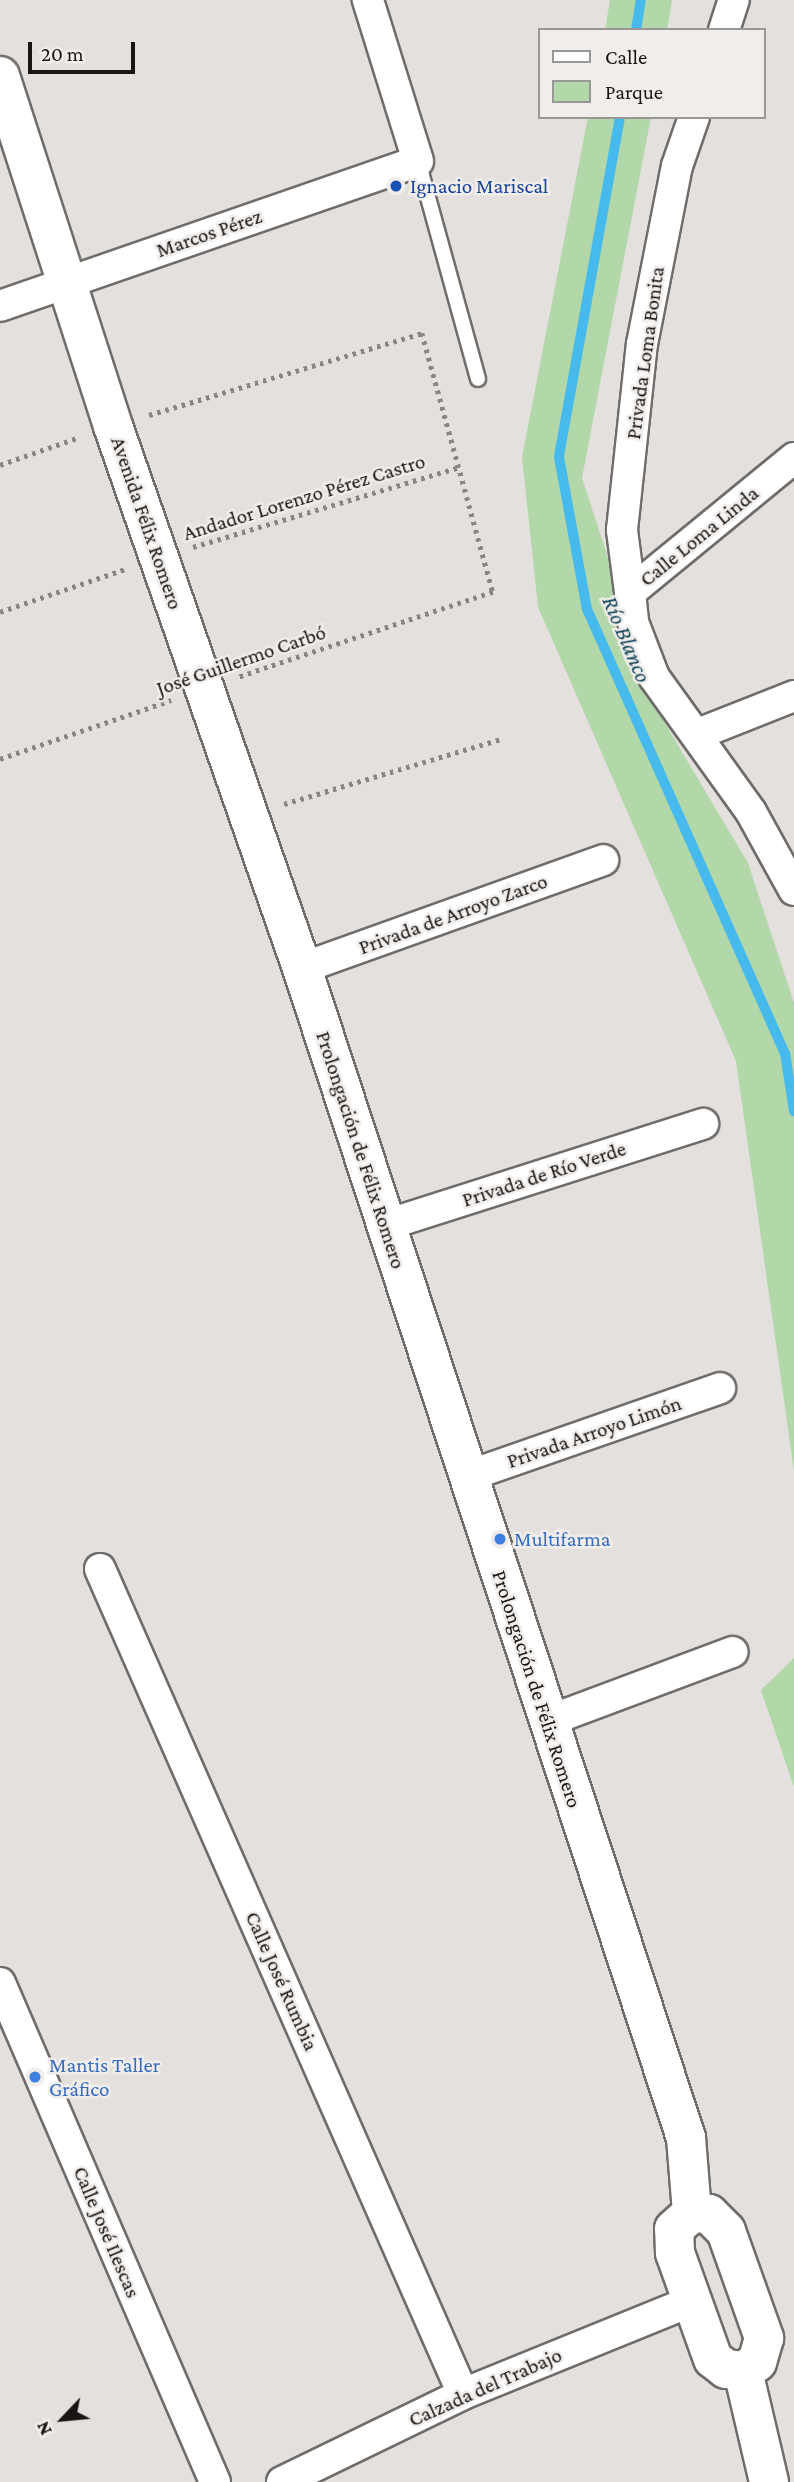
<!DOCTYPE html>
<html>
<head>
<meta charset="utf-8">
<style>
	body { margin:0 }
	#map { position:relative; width:794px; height:2482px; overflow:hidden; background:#e3e0de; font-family:"Crimson Pro",serif }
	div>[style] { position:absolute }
	.green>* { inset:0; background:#b2d7a8 }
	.stream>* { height:10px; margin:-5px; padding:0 5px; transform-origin:5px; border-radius:5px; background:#46baec }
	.path>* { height:4.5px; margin-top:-2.25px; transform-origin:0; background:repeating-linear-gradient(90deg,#888684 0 3.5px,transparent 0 8.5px) }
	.roads { filter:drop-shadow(2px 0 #6f6c6a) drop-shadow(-2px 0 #6f6c6a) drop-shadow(0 2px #6f6c6a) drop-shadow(0 -2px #6f6c6a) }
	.lane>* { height:14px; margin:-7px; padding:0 7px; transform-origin:7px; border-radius:7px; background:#fff }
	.street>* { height:30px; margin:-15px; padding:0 15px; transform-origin:15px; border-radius:15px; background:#fff }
	.secondary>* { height:38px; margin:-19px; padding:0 19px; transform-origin:19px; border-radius:19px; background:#fff }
	.dots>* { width:19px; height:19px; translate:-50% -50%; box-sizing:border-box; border:4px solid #f0edeb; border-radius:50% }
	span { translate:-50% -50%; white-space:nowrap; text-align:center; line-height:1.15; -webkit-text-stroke:5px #f0edeb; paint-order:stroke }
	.transit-label { font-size:21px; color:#164399 }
	.left { translate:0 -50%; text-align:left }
	.street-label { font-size:21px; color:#171615 }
	.shop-label { font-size:21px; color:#366cbe }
	.water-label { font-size:23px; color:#124358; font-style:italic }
	.legend { position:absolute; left:538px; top:28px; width:228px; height:91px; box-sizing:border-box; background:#f0edeb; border:2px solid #999795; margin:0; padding:9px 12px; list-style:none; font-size:21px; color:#171615 }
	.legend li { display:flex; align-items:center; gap:14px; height:35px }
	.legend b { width:35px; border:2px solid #999795 }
	.north { position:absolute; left:28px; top:2384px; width:70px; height:70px; -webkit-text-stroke:5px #f0edeb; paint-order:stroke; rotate:244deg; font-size:19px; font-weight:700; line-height:28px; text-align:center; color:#171615 }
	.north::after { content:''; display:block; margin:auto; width:24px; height:32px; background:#171615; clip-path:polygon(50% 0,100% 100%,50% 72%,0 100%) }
	.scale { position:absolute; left:28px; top:42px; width:107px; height:32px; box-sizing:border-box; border:4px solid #171615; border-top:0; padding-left:9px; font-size:21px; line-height:24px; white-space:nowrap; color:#171615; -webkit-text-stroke:5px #f0edeb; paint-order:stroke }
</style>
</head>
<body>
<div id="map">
	<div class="green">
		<i style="clip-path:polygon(610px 0,672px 0,667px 30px,605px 30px)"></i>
		<i style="clip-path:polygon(588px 117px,651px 117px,582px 478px,611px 567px,629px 663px,748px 863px,794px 1003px,794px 1471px,736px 1061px,538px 607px,522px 457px)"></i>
		<i style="clip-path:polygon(794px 1658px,794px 1787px,761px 1690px)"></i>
	</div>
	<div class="stream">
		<i style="left:636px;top:30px;width:30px;rotate:-81deg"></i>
		<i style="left:620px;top:117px;width:345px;rotate:100.2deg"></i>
		<i style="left:559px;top:457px;width:155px;rotate:79.6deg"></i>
		<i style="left:587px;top:609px;width:486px;rotate:66deg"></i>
		<i style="left:785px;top:1053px;width:59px;rotate:81.2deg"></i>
	</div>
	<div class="path">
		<i style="left:149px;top:415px;width:285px;rotate:-16.7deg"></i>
		<i style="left:422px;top:333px;width:269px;rotate:74.7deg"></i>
		<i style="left:493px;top:592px;width:268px;rotate:161.5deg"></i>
		<i style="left:0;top:465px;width:82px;rotate:-19.3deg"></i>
		<i style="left:193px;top:547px;width:278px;rotate:-16.7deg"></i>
		<i style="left:0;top:612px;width:132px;rotate:-19deg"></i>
		<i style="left:0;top:759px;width:181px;rotate:-19deg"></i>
		<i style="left:284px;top:804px;width:226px;rotate:-16.7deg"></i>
	</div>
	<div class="roads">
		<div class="lane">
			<i style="left:418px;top:161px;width:226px;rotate:74.6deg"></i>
		</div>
		<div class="street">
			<i style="left:724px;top:30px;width:32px;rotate:-72deg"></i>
			<i style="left:0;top:306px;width:442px;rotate:-19.1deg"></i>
			<i style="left:418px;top:161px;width:169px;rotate:-107.3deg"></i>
			<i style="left:794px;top:458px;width:212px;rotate:140.7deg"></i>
			<i style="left:630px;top:592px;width:30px;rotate:84deg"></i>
			<i style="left:633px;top:622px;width:59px;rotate:69.1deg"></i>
			<i style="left:654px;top:677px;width:166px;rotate:54.3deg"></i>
			<i style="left:751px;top:812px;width:89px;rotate:61.1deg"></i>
			<i style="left:630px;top:592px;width:63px;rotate:-97.4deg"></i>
			<i style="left:622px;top:530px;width:187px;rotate:-83.9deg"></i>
			<i style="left:642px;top:344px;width:181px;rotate:-78.9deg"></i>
			<i style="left:677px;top:166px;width:52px;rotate:-70.9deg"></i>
			<i style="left:698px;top:734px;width:103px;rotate:-21.6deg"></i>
			<i style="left:302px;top:968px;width:320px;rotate:-19.7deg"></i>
			<i style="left:386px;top:1225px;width:333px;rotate:-17.7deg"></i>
			<i style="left:468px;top:1476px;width:267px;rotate:-19.2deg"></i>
			<i style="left:100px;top:1569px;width:901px;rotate:66.25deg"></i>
			<i style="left:548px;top:1721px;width:197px;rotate:-20.5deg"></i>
			<i style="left:0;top:1983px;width:543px;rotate:66.69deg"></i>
			<i style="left:282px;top:2482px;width:201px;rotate:-25.9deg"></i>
			<i style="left:463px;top:2394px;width:247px;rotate:-22.1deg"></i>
		</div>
		<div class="secondary">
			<i style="left:0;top:76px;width:368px;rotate:72.1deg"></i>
			<i style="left:113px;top:426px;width:574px;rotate:70.78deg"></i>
			<i style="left:302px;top:968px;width:1231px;rotate:71.83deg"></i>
			<i style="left:686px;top:2138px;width:75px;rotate:85.4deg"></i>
			<i style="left:692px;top:2213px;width:17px;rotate:3deg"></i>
			<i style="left:709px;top:2214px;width:24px;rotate:45deg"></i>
			<i style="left:726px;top:2231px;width:114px;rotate:70.4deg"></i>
			<i style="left:764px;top:2338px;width:25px;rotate:106deg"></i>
			<i style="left:757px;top:2362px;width:17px;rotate:147deg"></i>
			<i style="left:743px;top:2371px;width:17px;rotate:-173deg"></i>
			<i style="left:726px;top:2369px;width:16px;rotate:-142deg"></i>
			<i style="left:713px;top:2359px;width:113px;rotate:-109.7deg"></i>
			<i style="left:675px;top:2253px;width:24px;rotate:-92deg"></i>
			<i style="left:674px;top:2229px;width:24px;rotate:-42deg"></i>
			<i style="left:743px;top:2371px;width:114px;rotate:76.8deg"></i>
		</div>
	</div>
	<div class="dots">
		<i style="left:396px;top:186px;background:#1a4fb4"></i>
		<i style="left:500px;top:1539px;background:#3f7fe0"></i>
		<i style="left:35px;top:2077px;background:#3f7fe0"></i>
	</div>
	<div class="transit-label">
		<span class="left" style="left:410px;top:186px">Ignacio Mariscal</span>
	</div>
	<div class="street-label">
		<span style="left:209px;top:233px;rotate:-19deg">Marcos Pérez</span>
		<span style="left:645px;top:353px;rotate:-82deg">Privada Loma Bonita</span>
		<span style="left:304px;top:497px;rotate:-17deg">Andador Lorenzo Pérez Castro</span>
		<span style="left:147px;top:523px;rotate:71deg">Avenida Félix Romero</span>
		<span style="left:699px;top:536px;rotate:-39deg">Calle Loma Linda</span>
		<span style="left:241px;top:660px;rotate:-19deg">José Guillermo Carbó</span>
		<span style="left:453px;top:914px;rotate:-20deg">Privada de Arroyo Zarco</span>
		<span style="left:361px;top:1150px;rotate:72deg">Prolongación de Félix Romero</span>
		<span style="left:544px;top:1174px;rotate:-18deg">Privada de Río Verde</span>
		<span style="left:594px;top:1432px;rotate:-19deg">Privada Arroyo Limón</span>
		<span style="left:537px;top:1689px;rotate:72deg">Prolongación de Félix Romero</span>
		<span style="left:282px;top:1981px;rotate:66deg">Calle José Rumbia</span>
		<span style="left:107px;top:2232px;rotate:67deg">Calle José Ilescas</span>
		<span style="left:485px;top:2387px;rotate:-24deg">Calzada del Trabajo</span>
	</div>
	<div class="shop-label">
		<span class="left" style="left:514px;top:1539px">Multifarma</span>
		<span class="left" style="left:49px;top:2077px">Mantis Taller<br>Gráfico</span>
	</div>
	<div class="water-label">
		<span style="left:627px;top:639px;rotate:67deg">Río Blanco</span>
	</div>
	<ul class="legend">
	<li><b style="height:9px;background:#fff"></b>Calle</li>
	<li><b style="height:19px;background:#b2d7a8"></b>Parque</li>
	</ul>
	<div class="north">N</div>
	<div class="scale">20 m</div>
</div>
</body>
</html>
